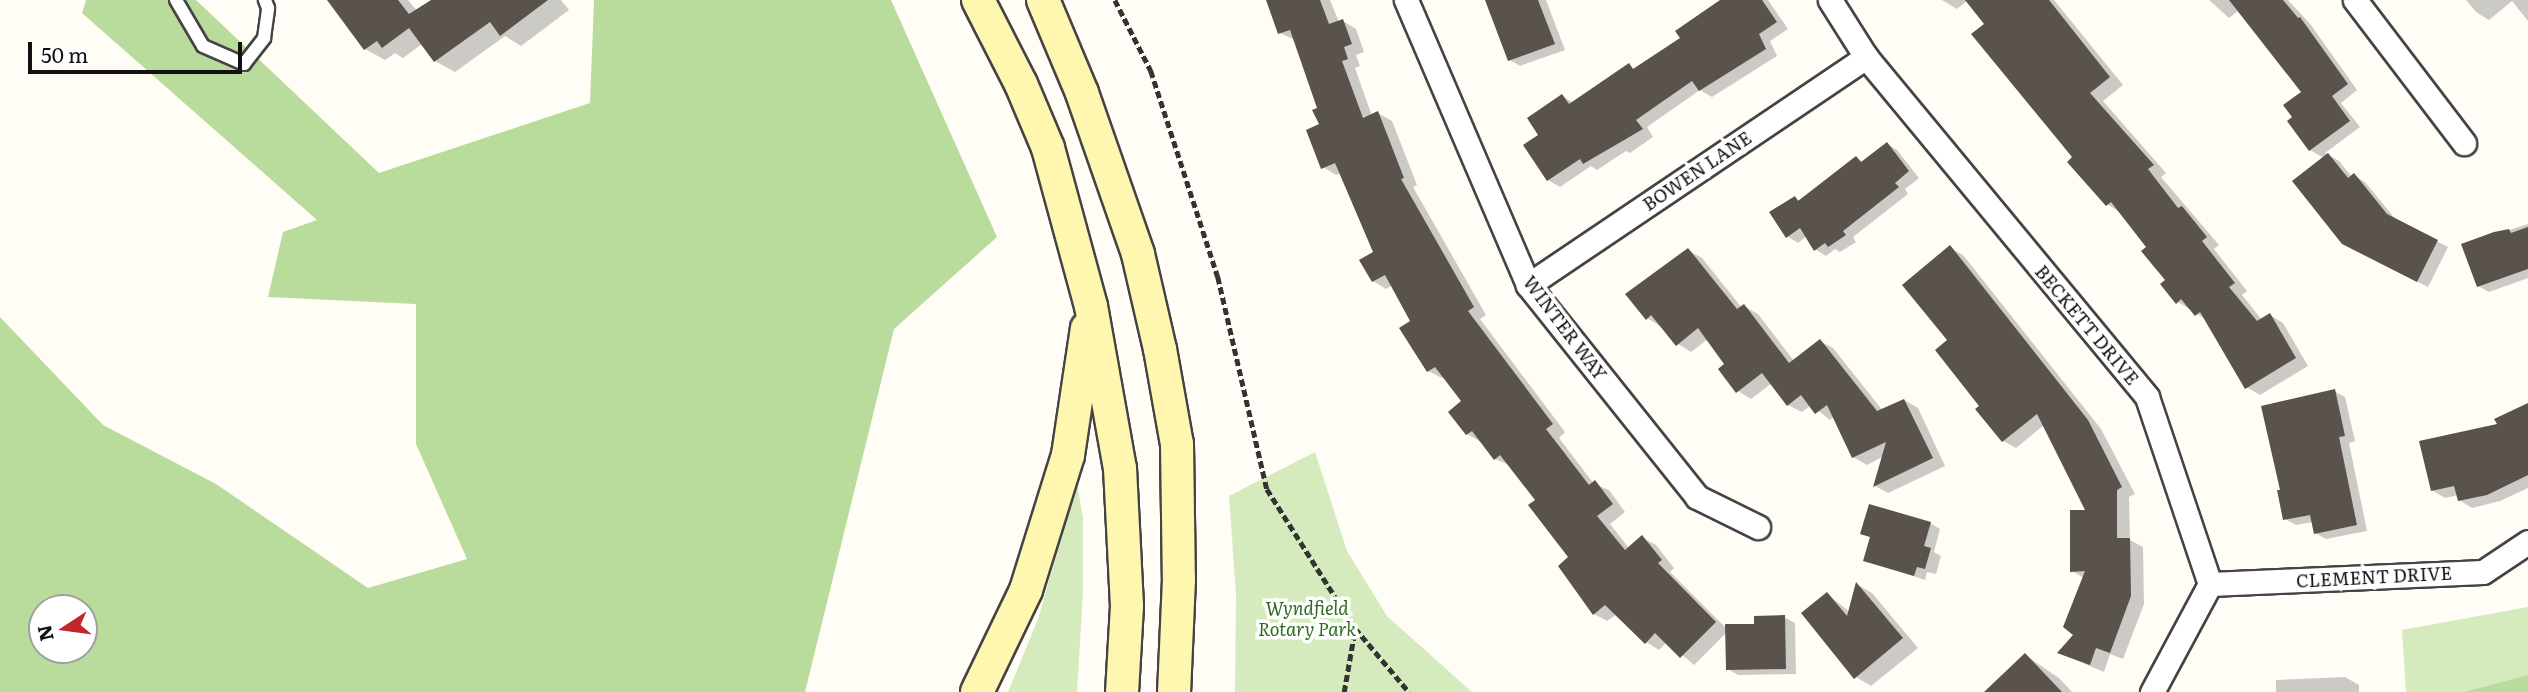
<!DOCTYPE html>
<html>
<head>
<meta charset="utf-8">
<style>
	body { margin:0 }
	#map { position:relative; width:2528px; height:692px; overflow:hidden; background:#fffdf5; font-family:Literata,serif }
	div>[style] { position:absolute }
	.green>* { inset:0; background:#d5ebbd }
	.forest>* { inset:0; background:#b9dc9c }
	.shadow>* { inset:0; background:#0003 }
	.building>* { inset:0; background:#5a524d }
	.path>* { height:4.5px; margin-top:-2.25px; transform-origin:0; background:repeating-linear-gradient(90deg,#333 0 7px,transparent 0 10.5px) }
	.roads { filter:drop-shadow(2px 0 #444) drop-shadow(-2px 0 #444) drop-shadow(0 2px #444) drop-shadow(0 -2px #444) }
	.lane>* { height:12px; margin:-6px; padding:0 6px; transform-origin:6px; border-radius:6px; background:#fff }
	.street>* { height:23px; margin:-11.5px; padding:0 11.5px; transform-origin:11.5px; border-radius:11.5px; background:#fff }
	.secondary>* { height:32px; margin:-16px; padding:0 16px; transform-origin:16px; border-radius:16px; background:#fff6b0 }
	span { translate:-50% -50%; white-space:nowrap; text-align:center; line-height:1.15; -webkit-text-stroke:7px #fff; paint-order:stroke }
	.street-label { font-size:18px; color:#111 }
	.park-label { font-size:18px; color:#2f6b1f; font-style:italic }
	.north { position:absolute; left:28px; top:594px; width:70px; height:70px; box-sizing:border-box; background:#fff; border:2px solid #a0a0a0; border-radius:50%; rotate:257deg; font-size:19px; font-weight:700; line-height:28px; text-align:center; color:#111 }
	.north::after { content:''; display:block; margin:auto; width:24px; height:32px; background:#c4262e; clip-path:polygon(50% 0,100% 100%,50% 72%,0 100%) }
	.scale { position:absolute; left:28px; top:42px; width:214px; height:32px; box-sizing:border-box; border:4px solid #111; border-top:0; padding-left:9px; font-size:21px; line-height:24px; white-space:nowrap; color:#111; -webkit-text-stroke:5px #fff; paint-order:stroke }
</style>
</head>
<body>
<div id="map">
	<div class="green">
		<i style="clip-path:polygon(1315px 452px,1347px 551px,1387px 616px,1472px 692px,1235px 692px,1236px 594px,1229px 496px)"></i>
		<i style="clip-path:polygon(1077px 483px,1083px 518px,1083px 593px,1077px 692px,1008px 692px,1038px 619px)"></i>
		<i style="clip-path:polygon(2528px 607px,2528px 675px,2463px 692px,2406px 692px,2402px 630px)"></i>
	</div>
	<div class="forest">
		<i style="clip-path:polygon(evenodd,86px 0,196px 0,379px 173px,590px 103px,594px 0,891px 0,997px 237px,894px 329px,805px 692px,0 692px,0 317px,103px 425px,216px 484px,368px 588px,467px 559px,416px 444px,416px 304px,268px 297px,283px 232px,317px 220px,82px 13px,86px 0,42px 608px,84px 608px,84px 650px,42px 650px,42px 608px)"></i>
		<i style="clip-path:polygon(2528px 675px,2528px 692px,2463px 692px)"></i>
	</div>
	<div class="shadow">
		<i style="clip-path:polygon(330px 0,408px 0,417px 11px,434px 0,561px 0,569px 10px,521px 46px,505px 36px,455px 72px,435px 61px,423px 43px,403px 58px,395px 53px,385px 60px,365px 49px)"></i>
		<i style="clip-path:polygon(1268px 0,1330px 0,1339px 22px,1343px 21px,1356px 29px,1364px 52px,1356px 55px,1360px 66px,1355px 68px,1372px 116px,1378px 113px,1392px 121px,1417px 185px,1413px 187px,1486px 315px,1480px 319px,1565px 432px,1559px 438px,1594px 484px,1609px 490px,1625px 512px,1610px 524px,1629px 548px,1643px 538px,1656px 545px,1674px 568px,1670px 572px,1727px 629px,1756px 625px,1784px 617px,1795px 623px,1796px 674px,1738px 675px,1728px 669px,1727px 632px,1694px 665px,1667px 642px,1659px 650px,1646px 642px,1617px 614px,1607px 621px,1594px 614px,1571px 558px,1537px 500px,1510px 465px,1495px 459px,1481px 442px,1467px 434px,1450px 412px,1464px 402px,1445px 376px,1442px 378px,1428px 371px,1413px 321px,1393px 285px,1386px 289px,1373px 281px,1375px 253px,1342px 173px,1336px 175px,1323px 167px,1319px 109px,1295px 40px,1280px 33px)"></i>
		<i style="clip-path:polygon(1489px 0,1546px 0,1565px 50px,1520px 66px,1510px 60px)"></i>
		<i style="clip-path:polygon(1723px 0,1768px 0,1788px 29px,1770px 41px,1777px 56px,1712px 97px,1700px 90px,1647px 127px,1653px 137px,1630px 153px,1626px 151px,1597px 170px,1591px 166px,1560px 187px,1548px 180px,1540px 136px,1562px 96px,1574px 103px,1629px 66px,1636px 70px,1682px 38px)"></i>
		<i style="clip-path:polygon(1942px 0,2054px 0,2123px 85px,2103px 101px,2166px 173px,2161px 177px,2219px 245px,2214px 249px,2247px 291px,2242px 295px,2262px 320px,2270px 315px,2283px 323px,2308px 366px,2260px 395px,2246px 387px,2207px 320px,2178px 302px,2149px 247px,2121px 213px,2107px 204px,1986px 24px,1968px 0,1957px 9px)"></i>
		<i style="clip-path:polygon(2209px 0,2288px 0,2311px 25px,2357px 90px,2341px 103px,2360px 127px,2325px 153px,2339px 161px,2352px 177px,2355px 176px,2365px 182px,2397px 221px,2448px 247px,2428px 287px,2355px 250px,2324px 158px,2310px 150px,2295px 118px,2303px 92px,2239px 10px,2229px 18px)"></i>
		<i style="clip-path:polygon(2466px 0,2528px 0,2528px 21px,2512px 1px,2489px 20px,2476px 12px)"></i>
		<i style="clip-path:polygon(1887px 144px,1897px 150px,1919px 178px,1905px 189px,1908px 194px,1853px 237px,1856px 242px,1840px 252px,1835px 249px,1826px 256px,1815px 249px,1807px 236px,1798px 243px,1787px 236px,1795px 198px,1801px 201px,1856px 158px,1863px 162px)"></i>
		<i style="clip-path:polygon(2528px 224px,2528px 278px,2489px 292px,2478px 286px,2463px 245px)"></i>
		<i style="clip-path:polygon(1950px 248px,1963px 255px,2101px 429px,2135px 494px,2129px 497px,2130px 540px,2143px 547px,2144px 604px,2123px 659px,2110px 654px,2104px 672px,2059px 653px,2075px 634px,2084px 578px,2072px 571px,2088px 511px,2044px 425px,2016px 448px,2003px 441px,1981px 406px,1950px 340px)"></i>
		<i style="clip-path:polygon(1688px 250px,1702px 258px,1742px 308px,1744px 306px,1758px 314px,1794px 361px,1820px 341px,1833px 348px,1883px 411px,1904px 400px,1918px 408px,1945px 466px,1888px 493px,1875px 486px,1884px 456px,1867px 465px,1853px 457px,1834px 417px,1830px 420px,1811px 405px,1802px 412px,1788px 405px,1772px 383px,1751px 399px,1738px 391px,1727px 364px,1708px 339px,1691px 352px,1678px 344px,1660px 326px,1647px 318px)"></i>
		<i style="clip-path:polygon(2334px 391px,2345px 397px,2355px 441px,2349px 443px,2367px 531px,2326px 539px,2315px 533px,2313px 522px,2296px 525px,2285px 519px)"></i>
		<i style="clip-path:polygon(2528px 405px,2528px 488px,2500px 501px,2472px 508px,2459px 500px,2458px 495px,2445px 498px,2432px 490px,2499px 425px)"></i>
		<i style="clip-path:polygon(1930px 523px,1940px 529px,1934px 552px,1941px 556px,1936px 574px,1927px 572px,1925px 580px,1865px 560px,1871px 538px,1862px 533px)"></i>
		<i style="clip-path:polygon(1858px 585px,1872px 593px,1918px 648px,1871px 686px,1856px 677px,1827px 594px,1850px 612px)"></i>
		<i style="clip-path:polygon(2025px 655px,2059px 678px,2072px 692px,1987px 692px)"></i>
		<i style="clip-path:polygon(2345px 677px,2359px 685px,2359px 692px,2276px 692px,2276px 680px)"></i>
	</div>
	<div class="building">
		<i style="clip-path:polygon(327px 0,398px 0,409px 14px,431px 0,548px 0,500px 36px,490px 22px,434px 62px,409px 28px,382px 48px,377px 41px,364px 50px)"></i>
		<i style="clip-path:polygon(1266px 0,1320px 0,1329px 24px,1343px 19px,1352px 44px,1344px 47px,1348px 59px,1342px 61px,1363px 118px,1378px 111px,1404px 178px,1401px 179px,1474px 307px,1468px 311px,1553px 424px,1546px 429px,1589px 485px,1595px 480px,1613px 504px,1597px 516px,1625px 550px,1642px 535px,1662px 560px,1658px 563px,1716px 622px,1680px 658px,1655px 633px,1645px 644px,1605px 605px,1593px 615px,1558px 566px,1568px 557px,1528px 505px,1535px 500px,1500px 455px,1494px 460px,1472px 431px,1466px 435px,1448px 412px,1461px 401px,1435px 367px,1427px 372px,1399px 328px,1410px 321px,1385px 275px,1372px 282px,1359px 260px,1373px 252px,1335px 163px,1321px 169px,1306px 130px,1319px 124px,1312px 110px,1317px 108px,1290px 30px,1278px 34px)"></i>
		<i style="clip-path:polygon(1485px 0,1538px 0,1555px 44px,1508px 61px)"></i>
		<i style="clip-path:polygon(1720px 0,1762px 0,1777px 22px,1759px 34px,1766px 49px,1699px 91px,1692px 81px,1636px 120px,1643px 129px,1583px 164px,1580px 159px,1547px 181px,1523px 145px,1538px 135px,1527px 118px,1562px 94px,1569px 104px,1629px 63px,1633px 69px,1680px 38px,1675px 31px)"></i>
		<i style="clip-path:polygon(1965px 0,2049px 0,2110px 77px,2090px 93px,2154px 165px,2148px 169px,2178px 208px,2182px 206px,2207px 237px,2202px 241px,2235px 283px,2229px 287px,2257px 321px,2270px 313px,2296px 358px,2245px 389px,2200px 312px,2195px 316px,2181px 299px,2176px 304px,2160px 284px,2165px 280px,2141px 251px,2146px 247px,2111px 202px,2106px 206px,2067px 162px,2072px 157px,1971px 34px,1984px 24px)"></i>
		<i style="clip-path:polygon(2229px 0,2283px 0,2298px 18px,2300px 17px,2348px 84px,2332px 96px,2350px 121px,2309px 151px,2287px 121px,2292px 117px,2283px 105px,2301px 92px)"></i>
		<i style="clip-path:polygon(1887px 142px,1909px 171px,1895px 183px,1899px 187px,1843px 231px,1846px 235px,1828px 247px,1825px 243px,1814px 251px,1800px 228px,1786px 238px,1769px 212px,1795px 196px,1798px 201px,1856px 156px,1861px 162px)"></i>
		<i style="clip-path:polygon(2328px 153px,2348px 178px,2354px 173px,2387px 214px,2438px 240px,2417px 282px,2342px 244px,2292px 181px)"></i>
		<i style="clip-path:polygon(2528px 227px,2528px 269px,2477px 287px,2461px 244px,2494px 232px,2509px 229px,2511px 233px)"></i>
		<i style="clip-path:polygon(1950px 245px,2088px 420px,2122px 487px,2117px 490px,2117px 538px,2130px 538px,2131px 596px,2110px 653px,2096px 648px,2090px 665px,2057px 653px,2073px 635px,2063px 627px,2085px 571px,2070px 572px,2070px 510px,2085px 510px,2037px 414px,2002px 442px,1975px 409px,1979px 406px,1935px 350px,1947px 340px,1902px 285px)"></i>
		<i style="clip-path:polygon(1688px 248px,1737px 309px,1744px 304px,1789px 363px,1820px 339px,1877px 411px,1904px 399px,1933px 458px,1873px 487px,1886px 442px,1852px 458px,1827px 405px,1815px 414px,1801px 395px,1787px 406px,1762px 373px,1736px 393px,1718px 369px,1724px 364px,1698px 328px,1676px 346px,1651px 315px,1646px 320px,1625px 294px)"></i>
		<i style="clip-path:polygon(2335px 389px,2345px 436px,2339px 437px,2357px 525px,2314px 534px,2310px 515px,2283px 520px,2277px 490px,2280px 490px,2261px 406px)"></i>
		<i style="clip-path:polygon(2528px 403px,2528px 475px,2487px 495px,2458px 501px,2454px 486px,2431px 491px,2419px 441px,2497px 424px,2494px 419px)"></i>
		<i style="clip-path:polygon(1869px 504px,1931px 522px,1924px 546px,1931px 548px,1925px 569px,1917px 567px,1914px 576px,1863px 561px,1870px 537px,1860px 534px)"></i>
		<i style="clip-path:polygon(1856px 582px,1903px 638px,1854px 679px,1801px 613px,1827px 592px,1847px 616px)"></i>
		<i style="clip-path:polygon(1785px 615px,1786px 669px,1726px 670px,1725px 624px,1754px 624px,1754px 616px)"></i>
		<i style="clip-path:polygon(2025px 653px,2062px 692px,1984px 692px)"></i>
	</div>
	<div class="path">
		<i style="left:1115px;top:0;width:80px;rotate:63.1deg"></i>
		<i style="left:1151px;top:71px;width:217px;rotate:72deg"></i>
		<i style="left:1218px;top:277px;width:218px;rotate:77deg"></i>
		<i style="left:1267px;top:489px;width:165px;rotate:57.7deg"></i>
		<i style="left:1355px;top:628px;width:84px;rotate:49.8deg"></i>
		<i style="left:1344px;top:692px;width:64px;rotate:-80.1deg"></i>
	</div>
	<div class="roads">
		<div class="lane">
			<i style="left:176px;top:0;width:53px;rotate:59.6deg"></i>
			<i style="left:203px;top:46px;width:45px;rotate:23.7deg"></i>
			<i style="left:244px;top:64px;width:33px;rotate:-52deg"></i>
			<i style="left:264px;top:38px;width:30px;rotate:-82deg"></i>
			<i style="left:268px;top:8px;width:9px;rotate:-111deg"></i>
		</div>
		<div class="street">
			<i style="left:1406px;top:0;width:310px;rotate:66.8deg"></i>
			<i style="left:1528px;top:285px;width:271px;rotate:51.4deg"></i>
			<i style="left:1697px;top:497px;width:68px;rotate:26.2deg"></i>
			<i style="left:1830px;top:0;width:67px;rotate:57.7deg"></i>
			<i style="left:1866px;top:57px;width:441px;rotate:50.4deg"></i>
			<i style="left:2147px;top:397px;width:197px;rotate:71.4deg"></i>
			<i style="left:2210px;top:584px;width:123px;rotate:118.2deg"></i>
			<i style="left:2355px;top:0;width:180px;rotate:52.7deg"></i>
			<i style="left:1528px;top:285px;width:408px;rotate:-34deg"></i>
			<i style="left:2210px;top:584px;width:273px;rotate:-2.5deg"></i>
			<i style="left:2483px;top:572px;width:54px;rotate:-33.7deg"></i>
		</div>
		<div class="secondary">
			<i style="left:978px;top:0;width:94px;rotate:62.9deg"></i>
			<i style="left:1021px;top:84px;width:69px;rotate:67.1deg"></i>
			<i style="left:1048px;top:148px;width:164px;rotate:74.8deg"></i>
			<i style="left:1091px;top:306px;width:165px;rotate:79.9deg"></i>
			<i style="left:1120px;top:468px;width:138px;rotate:87.1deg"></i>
			<i style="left:1127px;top:606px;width:86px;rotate:93.3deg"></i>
			<i style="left:1043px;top:0;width:101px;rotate:67.2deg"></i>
			<i style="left:1082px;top:93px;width:170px;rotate:70.8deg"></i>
			<i style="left:1138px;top:254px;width:98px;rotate:77deg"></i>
			<i style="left:1160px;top:349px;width:97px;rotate:79.9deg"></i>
			<i style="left:1177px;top:444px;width:135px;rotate:89.2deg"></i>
			<i style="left:1179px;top:579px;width:113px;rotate:92.5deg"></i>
			<i style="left:977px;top:692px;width:113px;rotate:-64.3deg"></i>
			<i style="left:1026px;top:590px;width:141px;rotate:-72.7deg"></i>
			<i style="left:1068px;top:455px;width:128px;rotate:-81.5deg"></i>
		</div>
	</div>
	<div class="street-label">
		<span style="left:1697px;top:171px;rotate:-34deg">BOWEN LANE</span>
		<span style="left:2087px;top:325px;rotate:50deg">BECKETT DRIVE</span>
		<span style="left:1565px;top:328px;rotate:53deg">WINTER WAY</span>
		<span style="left:2374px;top:577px;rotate:-3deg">CLEMENT DRIVE</span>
	</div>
	<div class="park-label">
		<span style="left:1307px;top:619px">Wyndfield<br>Rotary Park</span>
	</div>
	<div class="north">N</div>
	<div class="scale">50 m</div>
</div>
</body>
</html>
